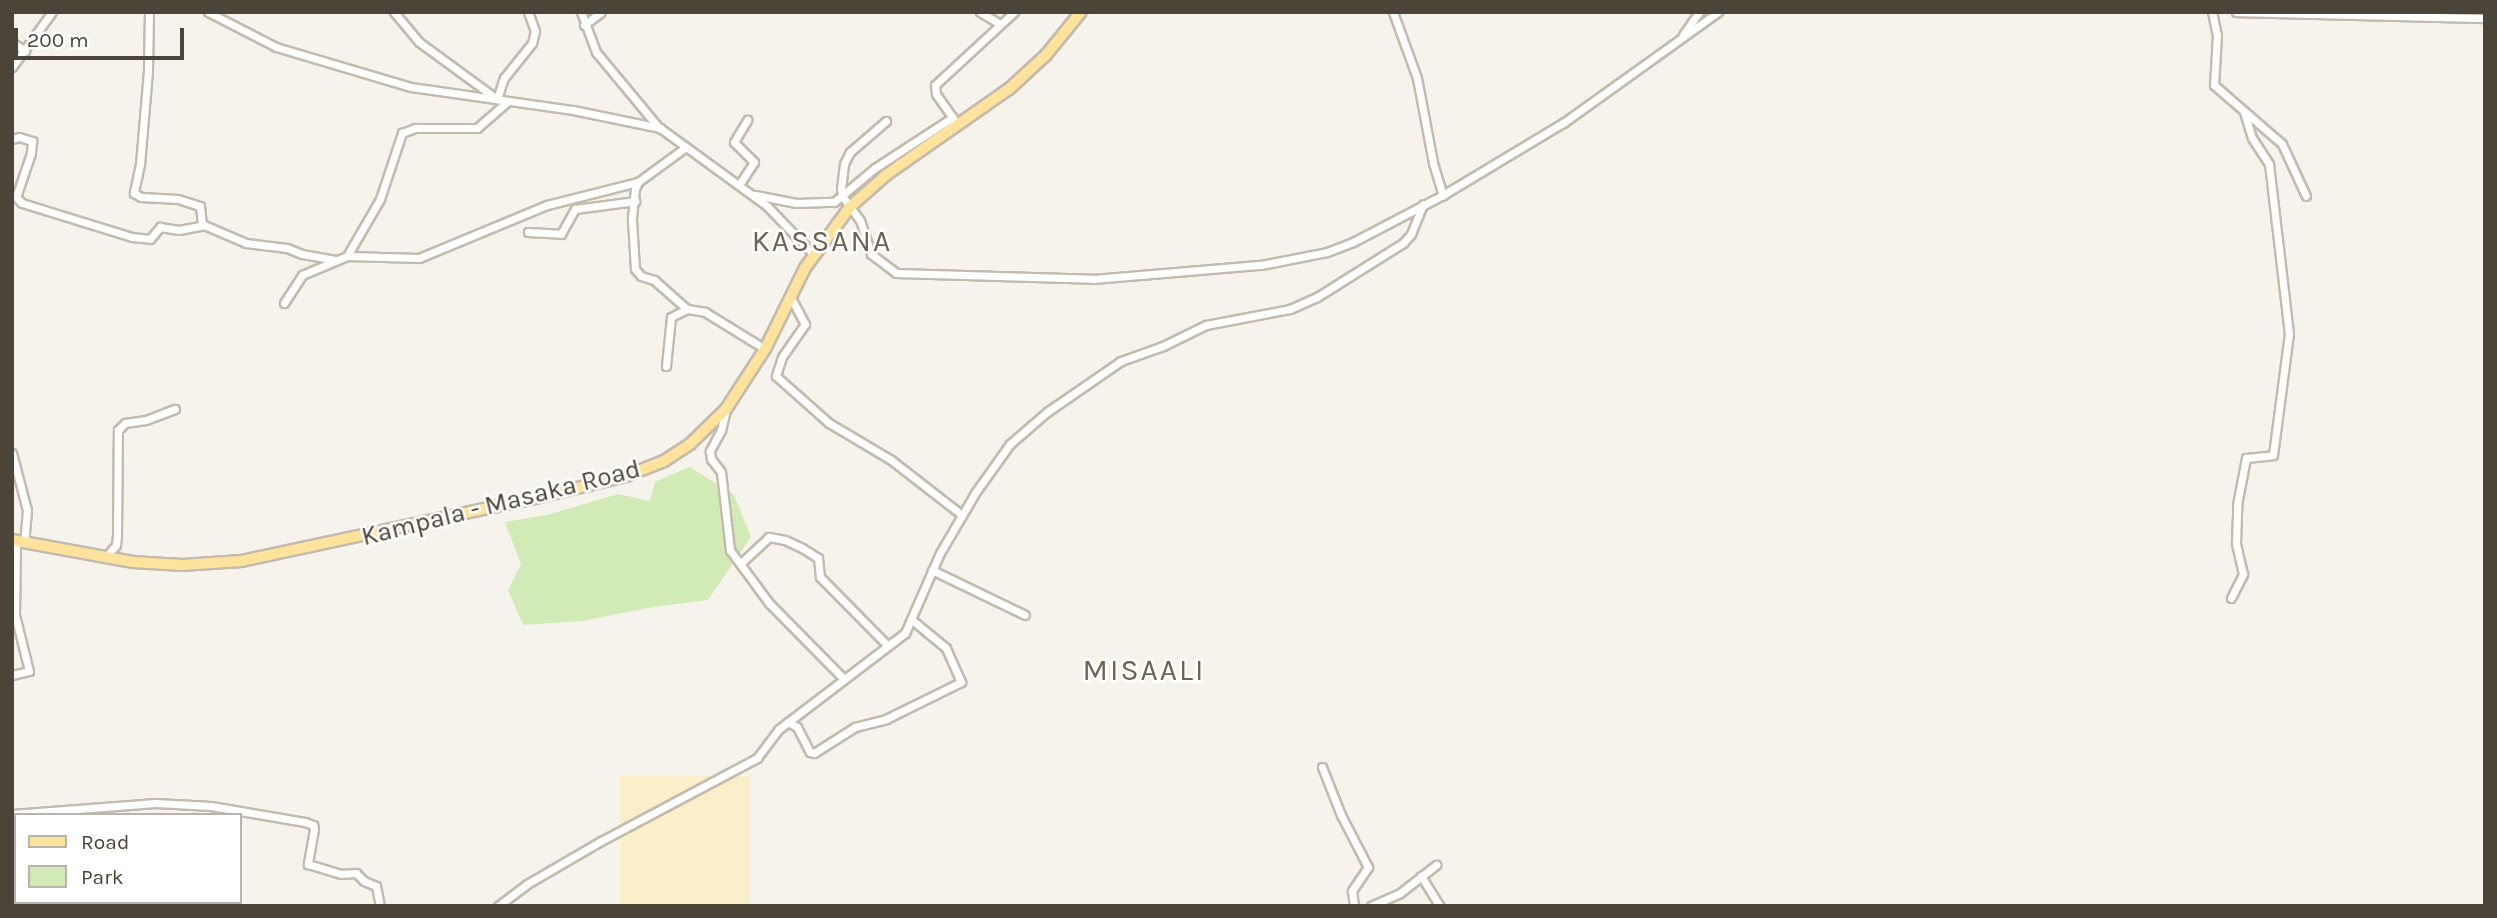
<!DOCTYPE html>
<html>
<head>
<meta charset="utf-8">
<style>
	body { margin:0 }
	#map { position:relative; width:2497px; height:918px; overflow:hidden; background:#f6f3ec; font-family:Karla,sans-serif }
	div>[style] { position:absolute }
	.green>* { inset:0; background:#d2eab5 }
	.sand>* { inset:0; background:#f9efc9; transform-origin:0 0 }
	.roads { filter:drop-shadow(2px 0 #c2bbae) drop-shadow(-2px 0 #c2bbae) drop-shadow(0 2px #c2bbae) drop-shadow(0 -2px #c2bbae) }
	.street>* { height:7px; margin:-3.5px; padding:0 3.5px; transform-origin:3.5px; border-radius:3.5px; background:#fff }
	.primary>* { height:10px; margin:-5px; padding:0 5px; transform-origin:5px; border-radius:5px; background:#ffe39c }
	span { translate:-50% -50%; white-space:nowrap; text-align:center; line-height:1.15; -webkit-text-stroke:5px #fff; paint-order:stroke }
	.street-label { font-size:26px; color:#4b4439 }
	.quarter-label { font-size:30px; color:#6e6250; letter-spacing:2px }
	.frame { position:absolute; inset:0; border:14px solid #4b4439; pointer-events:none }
	.legend { position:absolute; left:14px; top:813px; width:228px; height:91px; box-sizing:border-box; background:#fff; border:2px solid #b7b4b0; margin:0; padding:9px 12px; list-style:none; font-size:21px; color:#4b4439 }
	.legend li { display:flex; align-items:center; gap:14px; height:35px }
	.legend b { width:35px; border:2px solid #b7b4b0 }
	.scale { position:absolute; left:14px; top:28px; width:170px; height:32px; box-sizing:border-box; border:4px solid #4b4439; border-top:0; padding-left:9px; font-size:21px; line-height:24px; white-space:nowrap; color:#4b4439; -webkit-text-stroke:5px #fff; paint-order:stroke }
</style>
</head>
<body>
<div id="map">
	<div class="green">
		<i style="clip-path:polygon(690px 467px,734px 495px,751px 537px,708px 600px,653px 607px,582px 621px,523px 625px,508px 590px,521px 564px,505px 522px,547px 515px,618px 494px,650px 501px,655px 482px)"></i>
	</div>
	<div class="sand">
		<i style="left:620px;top:776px;width:130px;height:130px"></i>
	</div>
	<div class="roads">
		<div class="street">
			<i style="left:149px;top:12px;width:59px;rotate:91deg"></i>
			<i style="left:148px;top:71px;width:93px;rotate:94.9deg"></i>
			<i style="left:140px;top:164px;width:30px;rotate:102deg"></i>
			<i style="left:134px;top:193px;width:8px;rotate:30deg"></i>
			<i style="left:141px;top:197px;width:37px;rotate:3deg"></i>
			<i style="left:178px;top:199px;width:23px;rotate:18deg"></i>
			<i style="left:200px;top:206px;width:19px;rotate:84deg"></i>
			<i style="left:208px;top:12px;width:76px;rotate:27.2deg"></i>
			<i style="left:276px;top:47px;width:141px;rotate:16.5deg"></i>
			<i style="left:411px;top:87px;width:164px;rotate:8.1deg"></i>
			<i style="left:573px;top:110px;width:89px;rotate:11.7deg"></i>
			<i style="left:660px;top:128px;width:132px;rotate:36.1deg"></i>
			<i style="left:767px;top:206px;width:66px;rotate:46.2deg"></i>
			<i style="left:394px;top:12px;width:39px;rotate:50deg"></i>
			<i style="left:419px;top:42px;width:97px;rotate:36.2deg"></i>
			<i style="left:497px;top:99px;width:22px;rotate:-72deg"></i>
			<i style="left:504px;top:78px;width:45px;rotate:-51.3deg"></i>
			<i style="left:532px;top:43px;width:12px;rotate:-76deg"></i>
			<i style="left:535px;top:31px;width:20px;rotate:-110deg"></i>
			<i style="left:581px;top:12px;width:43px;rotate:69.4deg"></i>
			<i style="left:596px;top:52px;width:99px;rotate:50.3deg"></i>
			<i style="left:980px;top:12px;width:23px;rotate:31deg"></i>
			<i style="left:1393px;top:12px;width:70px;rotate:70deg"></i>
			<i style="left:1417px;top:78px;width:86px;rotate:79.3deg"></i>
			<i style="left:1433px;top:163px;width:34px;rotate:73deg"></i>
			<i style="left:2212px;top:12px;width:24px;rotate:78deg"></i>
			<i style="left:2217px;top:35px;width:50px;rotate:93.4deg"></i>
			<i style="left:2214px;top:85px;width:90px;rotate:40.9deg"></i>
			<i style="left:2282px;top:144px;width:57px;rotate:65.2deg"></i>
			<i style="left:2236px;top:12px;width:249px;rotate:1.4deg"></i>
			<i style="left:584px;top:25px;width:21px;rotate:-37deg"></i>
			<i style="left:1683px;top:35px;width:28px;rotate:-55deg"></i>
			<i style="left:12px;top:42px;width:16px;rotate:35deg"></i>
			<i style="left:12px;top:67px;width:68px;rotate:-54deg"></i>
			<i style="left:886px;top:121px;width:48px;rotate:139.3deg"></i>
			<i style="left:850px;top:152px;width:13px;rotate:117deg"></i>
			<i style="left:844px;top:164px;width:25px;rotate:97deg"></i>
			<i style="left:841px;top:189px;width:8px;rotate:76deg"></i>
			<i style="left:843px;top:197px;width:29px;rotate:54deg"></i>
			<i style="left:860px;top:220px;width:36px;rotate:72deg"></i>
			<i style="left:871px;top:254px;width:31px;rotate:37deg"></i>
			<i style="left:896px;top:273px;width:197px;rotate:1.7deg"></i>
			<i style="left:1093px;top:279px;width:169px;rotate:-4.8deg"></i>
			<i style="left:1261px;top:265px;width:67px;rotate:-11.1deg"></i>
			<i style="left:1327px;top:252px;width:28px;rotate:-21deg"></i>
			<i style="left:1353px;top:242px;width:102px;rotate:-27.6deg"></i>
			<i style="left:1443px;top:195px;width:140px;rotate:-31deg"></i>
			<i style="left:1563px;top:123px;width:191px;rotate:-35.6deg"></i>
			<i style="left:955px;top:121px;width:33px;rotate:-125deg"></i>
			<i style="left:936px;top:94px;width:9px;rotate:-96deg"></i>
			<i style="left:935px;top:85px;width:108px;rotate:-42.7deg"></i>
			<i style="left:12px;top:139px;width:7px;rotate:-16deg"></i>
			<i style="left:19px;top:137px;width:14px;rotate:17deg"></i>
			<i style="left:32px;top:141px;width:12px;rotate:95deg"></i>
			<i style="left:31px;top:153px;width:46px;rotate:108.8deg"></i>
			<i style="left:16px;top:197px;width:8px;rotate:45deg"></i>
			<i style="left:22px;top:203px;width:115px;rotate:17.2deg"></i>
			<i style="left:132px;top:237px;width:18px;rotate:6deg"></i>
			<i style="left:150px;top:239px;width:16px;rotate:-50deg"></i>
			<i style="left:160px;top:227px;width:19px;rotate:9deg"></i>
			<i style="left:179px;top:230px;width:25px;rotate:-11deg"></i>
			<i style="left:204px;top:225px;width:46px;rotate:23.2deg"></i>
			<i style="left:246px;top:243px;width:41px;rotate:7deg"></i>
			<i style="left:287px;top:248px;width:16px;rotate:22deg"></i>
			<i style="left:302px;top:254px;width:34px;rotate:10deg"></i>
			<i style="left:686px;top:147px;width:59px;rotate:143.9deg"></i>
			<i style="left:638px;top:182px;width:8px;rotate:113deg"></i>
			<i style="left:635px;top:189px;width:31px;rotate:96deg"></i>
			<i style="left:632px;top:220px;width:49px;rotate:86.5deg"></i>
			<i style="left:635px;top:269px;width:9px;rotate:49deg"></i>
			<i style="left:641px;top:276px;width:14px;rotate:17deg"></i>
			<i style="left:654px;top:280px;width:44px;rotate:41.3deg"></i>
			<i style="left:739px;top:185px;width:27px;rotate:-57deg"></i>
			<i style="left:754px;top:162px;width:28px;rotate:-135deg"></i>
			<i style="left:734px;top:142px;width:26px;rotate:-59deg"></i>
			<i style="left:755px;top:195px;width:42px;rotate:11deg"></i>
			<i style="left:796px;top:203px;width:38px;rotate:-2deg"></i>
			<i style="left:834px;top:202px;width:53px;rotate:-39.7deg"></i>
			<i style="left:875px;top:168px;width:93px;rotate:-33.2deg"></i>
			<i style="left:528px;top:232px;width:33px;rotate:3deg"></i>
			<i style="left:561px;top:234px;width:29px;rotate:-61deg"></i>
			<i style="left:575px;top:209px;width:61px;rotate:-7.6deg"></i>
			<i style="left:347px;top:256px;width:72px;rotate:1.6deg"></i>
			<i style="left:419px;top:258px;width:139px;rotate:-22.5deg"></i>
			<i style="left:547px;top:205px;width:94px;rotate:-14.2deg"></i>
			<i style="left:790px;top:296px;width:32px;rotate:62deg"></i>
			<i style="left:805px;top:324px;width:40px;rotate:124.9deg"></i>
			<i style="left:782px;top:357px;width:20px;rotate:108deg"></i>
			<i style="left:776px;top:376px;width:71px;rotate:41.6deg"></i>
			<i style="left:829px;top:423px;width:72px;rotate:30.8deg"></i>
			<i style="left:891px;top:460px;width:90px;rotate:37.8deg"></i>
			<i style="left:284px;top:303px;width:33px;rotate:-57deg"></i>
			<i style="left:302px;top:275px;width:49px;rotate:-22.9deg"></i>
			<i style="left:347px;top:256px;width:66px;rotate:-59.9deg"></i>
			<i style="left:380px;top:199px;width:70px;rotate:-71.6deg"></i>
			<i style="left:402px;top:133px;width:14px;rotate:-21deg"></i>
			<i style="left:415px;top:128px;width:62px"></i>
			<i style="left:477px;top:128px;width:40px;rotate:-41deg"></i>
			<i style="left:666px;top:366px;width:49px;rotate:-84.2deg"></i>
			<i style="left:671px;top:317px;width:18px;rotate:-27deg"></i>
			<i style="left:687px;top:309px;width:18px;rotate:9deg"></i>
			<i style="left:705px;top:312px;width:70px;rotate:31.7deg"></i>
			<i style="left:726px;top:409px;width:22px;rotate:103deg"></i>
			<i style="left:721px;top:430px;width:24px;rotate:118deg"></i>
			<i style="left:710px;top:451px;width:8px;rotate:83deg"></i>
			<i style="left:711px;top:459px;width:16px;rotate:52deg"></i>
			<i style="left:721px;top:472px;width:79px;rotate:83.4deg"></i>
			<i style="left:730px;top:550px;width:66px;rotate:53.7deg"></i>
			<i style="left:769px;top:603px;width:107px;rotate:45.4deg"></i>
			<i style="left:12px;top:453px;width:59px;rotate:75.3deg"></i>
			<i style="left:27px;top:510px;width:33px;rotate:95deg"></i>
			<i style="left:105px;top:558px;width:17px;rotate:-50deg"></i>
			<i style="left:116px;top:545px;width:10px;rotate:-84deg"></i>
			<i style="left:117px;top:535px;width:105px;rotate:-89.5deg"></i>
			<i style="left:118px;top:430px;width:10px;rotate:-45deg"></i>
			<i style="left:125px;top:423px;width:21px;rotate:-8deg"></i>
			<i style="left:146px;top:420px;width:31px;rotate:-21deg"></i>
			<i style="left:741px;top:563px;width:38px;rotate:-43deg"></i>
			<i style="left:769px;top:537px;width:16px;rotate:11deg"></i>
			<i style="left:785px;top:540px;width:19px;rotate:25deg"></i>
			<i style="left:802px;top:548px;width:19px;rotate:32deg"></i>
			<i style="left:818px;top:558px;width:19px;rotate:84deg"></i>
			<i style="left:820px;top:577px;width:95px;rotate:45.4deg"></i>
			<i style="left:932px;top:570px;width:103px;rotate:25.8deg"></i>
			<i style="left:2231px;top:598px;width:27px;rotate:-63deg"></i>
			<i style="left:2243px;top:574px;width:32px;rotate:-103deg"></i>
			<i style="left:2236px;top:543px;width:38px;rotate:-88deg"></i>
			<i style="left:2237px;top:505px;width:48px;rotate:-79.2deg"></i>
			<i style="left:2246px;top:458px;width:27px;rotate:-6deg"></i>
			<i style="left:2273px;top:455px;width:122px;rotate:-82.5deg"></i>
			<i style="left:2289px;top:334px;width:171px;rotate:-96.7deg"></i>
			<i style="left:2269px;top:164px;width:31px;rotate:-123deg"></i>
			<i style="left:2252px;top:138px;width:27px;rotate:-107deg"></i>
			<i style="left:12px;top:675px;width:17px;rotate:-13deg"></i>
			<i style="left:29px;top:671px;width:58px;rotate:-104deg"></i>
			<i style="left:15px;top:615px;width:74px;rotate:-89.2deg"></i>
			<i style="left:788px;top:722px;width:10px;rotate:29deg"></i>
			<i style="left:797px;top:727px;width:28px;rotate:63deg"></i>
			<i style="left:810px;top:752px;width:4px;rotate:14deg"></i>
			<i style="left:814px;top:753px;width:49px;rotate:-32.4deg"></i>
			<i style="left:855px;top:727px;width:32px;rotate:-14deg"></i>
			<i style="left:886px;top:719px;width:84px;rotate:-26.3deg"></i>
			<i style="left:961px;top:682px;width:37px;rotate:-114deg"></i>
			<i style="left:946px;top:648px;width:44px;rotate:-140.5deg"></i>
			<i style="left:1322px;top:767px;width:52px;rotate:68.4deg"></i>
			<i style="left:1341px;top:815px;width:59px;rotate:62.6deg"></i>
			<i style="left:1368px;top:867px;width:29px;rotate:124deg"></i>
			<i style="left:1352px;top:891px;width:15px;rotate:82deg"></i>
			<i style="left:12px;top:814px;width:144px;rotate:-4.4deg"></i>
			<i style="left:156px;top:803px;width:55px;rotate:3.1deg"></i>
			<i style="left:211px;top:806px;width:95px;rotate:9.7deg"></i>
			<i style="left:305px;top:822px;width:9px;rotate:21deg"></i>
			<i style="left:313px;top:825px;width:4px;rotate:76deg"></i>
			<i style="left:314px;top:829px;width:36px;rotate:100deg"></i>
			<i style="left:308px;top:864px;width:34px;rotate:17deg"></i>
			<i style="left:341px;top:874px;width:15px;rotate:-4deg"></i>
			<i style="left:356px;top:873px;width:11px;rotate:45deg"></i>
			<i style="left:364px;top:881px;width:13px;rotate:23deg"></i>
			<i style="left:376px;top:886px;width:20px;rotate:79deg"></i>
			<i style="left:12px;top:823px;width:5px;rotate:37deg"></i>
			<i style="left:12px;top:842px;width:4px"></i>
			<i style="left:1421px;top:876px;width:36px;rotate:58deg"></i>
			<i style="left:174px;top:902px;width:7px;rotate:34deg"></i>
			<i style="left:498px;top:906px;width:36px;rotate:-37deg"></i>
			<i style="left:527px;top:884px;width:86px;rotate:-30.2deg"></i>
			<i style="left:601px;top:841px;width:177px;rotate:-28deg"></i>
			<i style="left:757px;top:758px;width:36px;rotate:-53deg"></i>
			<i style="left:779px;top:729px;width:158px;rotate:-37.3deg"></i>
			<i style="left:905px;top:633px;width:87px;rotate:-66.4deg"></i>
			<i style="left:940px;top:553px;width:69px;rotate:-59.7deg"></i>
			<i style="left:975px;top:493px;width:60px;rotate:-54.5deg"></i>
			<i style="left:1010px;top:444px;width:49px;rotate:-40.9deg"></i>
			<i style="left:1047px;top:412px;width:90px;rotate:-34.6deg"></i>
			<i style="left:1121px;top:361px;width:45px;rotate:-19.7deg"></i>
			<i style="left:1163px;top:346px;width:48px;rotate:-26deg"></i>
			<i style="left:1206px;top:325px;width:86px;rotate:-10.8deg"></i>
			<i style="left:1290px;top:309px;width:30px;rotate:-24deg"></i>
			<i style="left:1317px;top:297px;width:102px;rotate:-32.1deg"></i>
			<i style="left:1403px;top:243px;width:12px;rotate:-48deg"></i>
			<i style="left:1411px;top:234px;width:32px;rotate:-68deg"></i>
			<i style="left:1371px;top:906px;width:32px;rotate:-24deg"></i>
			<i style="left:1400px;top:893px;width:46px;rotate:-37.9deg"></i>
		</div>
		<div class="primary">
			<i style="left:12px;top:540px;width:123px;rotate:10.3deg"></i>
			<i style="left:133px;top:562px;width:49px;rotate:3.5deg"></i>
			<i style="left:182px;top:565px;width:59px;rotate:-3.9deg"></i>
			<i style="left:241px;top:561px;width:306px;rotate:-12.1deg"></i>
			<i style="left:540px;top:497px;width:89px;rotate:-13.7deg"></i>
			<i style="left:626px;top:476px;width:41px;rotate:-21.5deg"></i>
			<i style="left:664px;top:461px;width:31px;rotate:-33deg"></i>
			<i style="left:690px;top:444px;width:50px;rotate:-44.2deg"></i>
			<i style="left:726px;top:409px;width:72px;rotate:-57deg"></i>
			<i style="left:765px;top:349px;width:90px;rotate:-63.7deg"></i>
			<i style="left:805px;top:268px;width:76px;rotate:-53.6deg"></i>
			<i style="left:850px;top:207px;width:48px;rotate:-41.6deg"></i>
			<i style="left:886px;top:175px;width:150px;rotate:-35deg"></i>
			<i style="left:1009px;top:89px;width:50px;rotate:-42.6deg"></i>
			<i style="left:1046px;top:55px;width:55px;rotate:-50.9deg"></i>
		</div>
	</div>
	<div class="street-label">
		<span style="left:501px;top:503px;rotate:-14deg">Kampala - Masaka Road</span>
	</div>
	<div class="quarter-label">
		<span style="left:822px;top:241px">KASSANA</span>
		<span style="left:1144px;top:670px">MISAALI</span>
	</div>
	<div class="frame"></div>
	<ul class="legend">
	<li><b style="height:9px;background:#ffe39c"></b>Road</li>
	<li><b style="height:19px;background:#d2eab5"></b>Park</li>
	</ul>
	<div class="scale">200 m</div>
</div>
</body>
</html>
